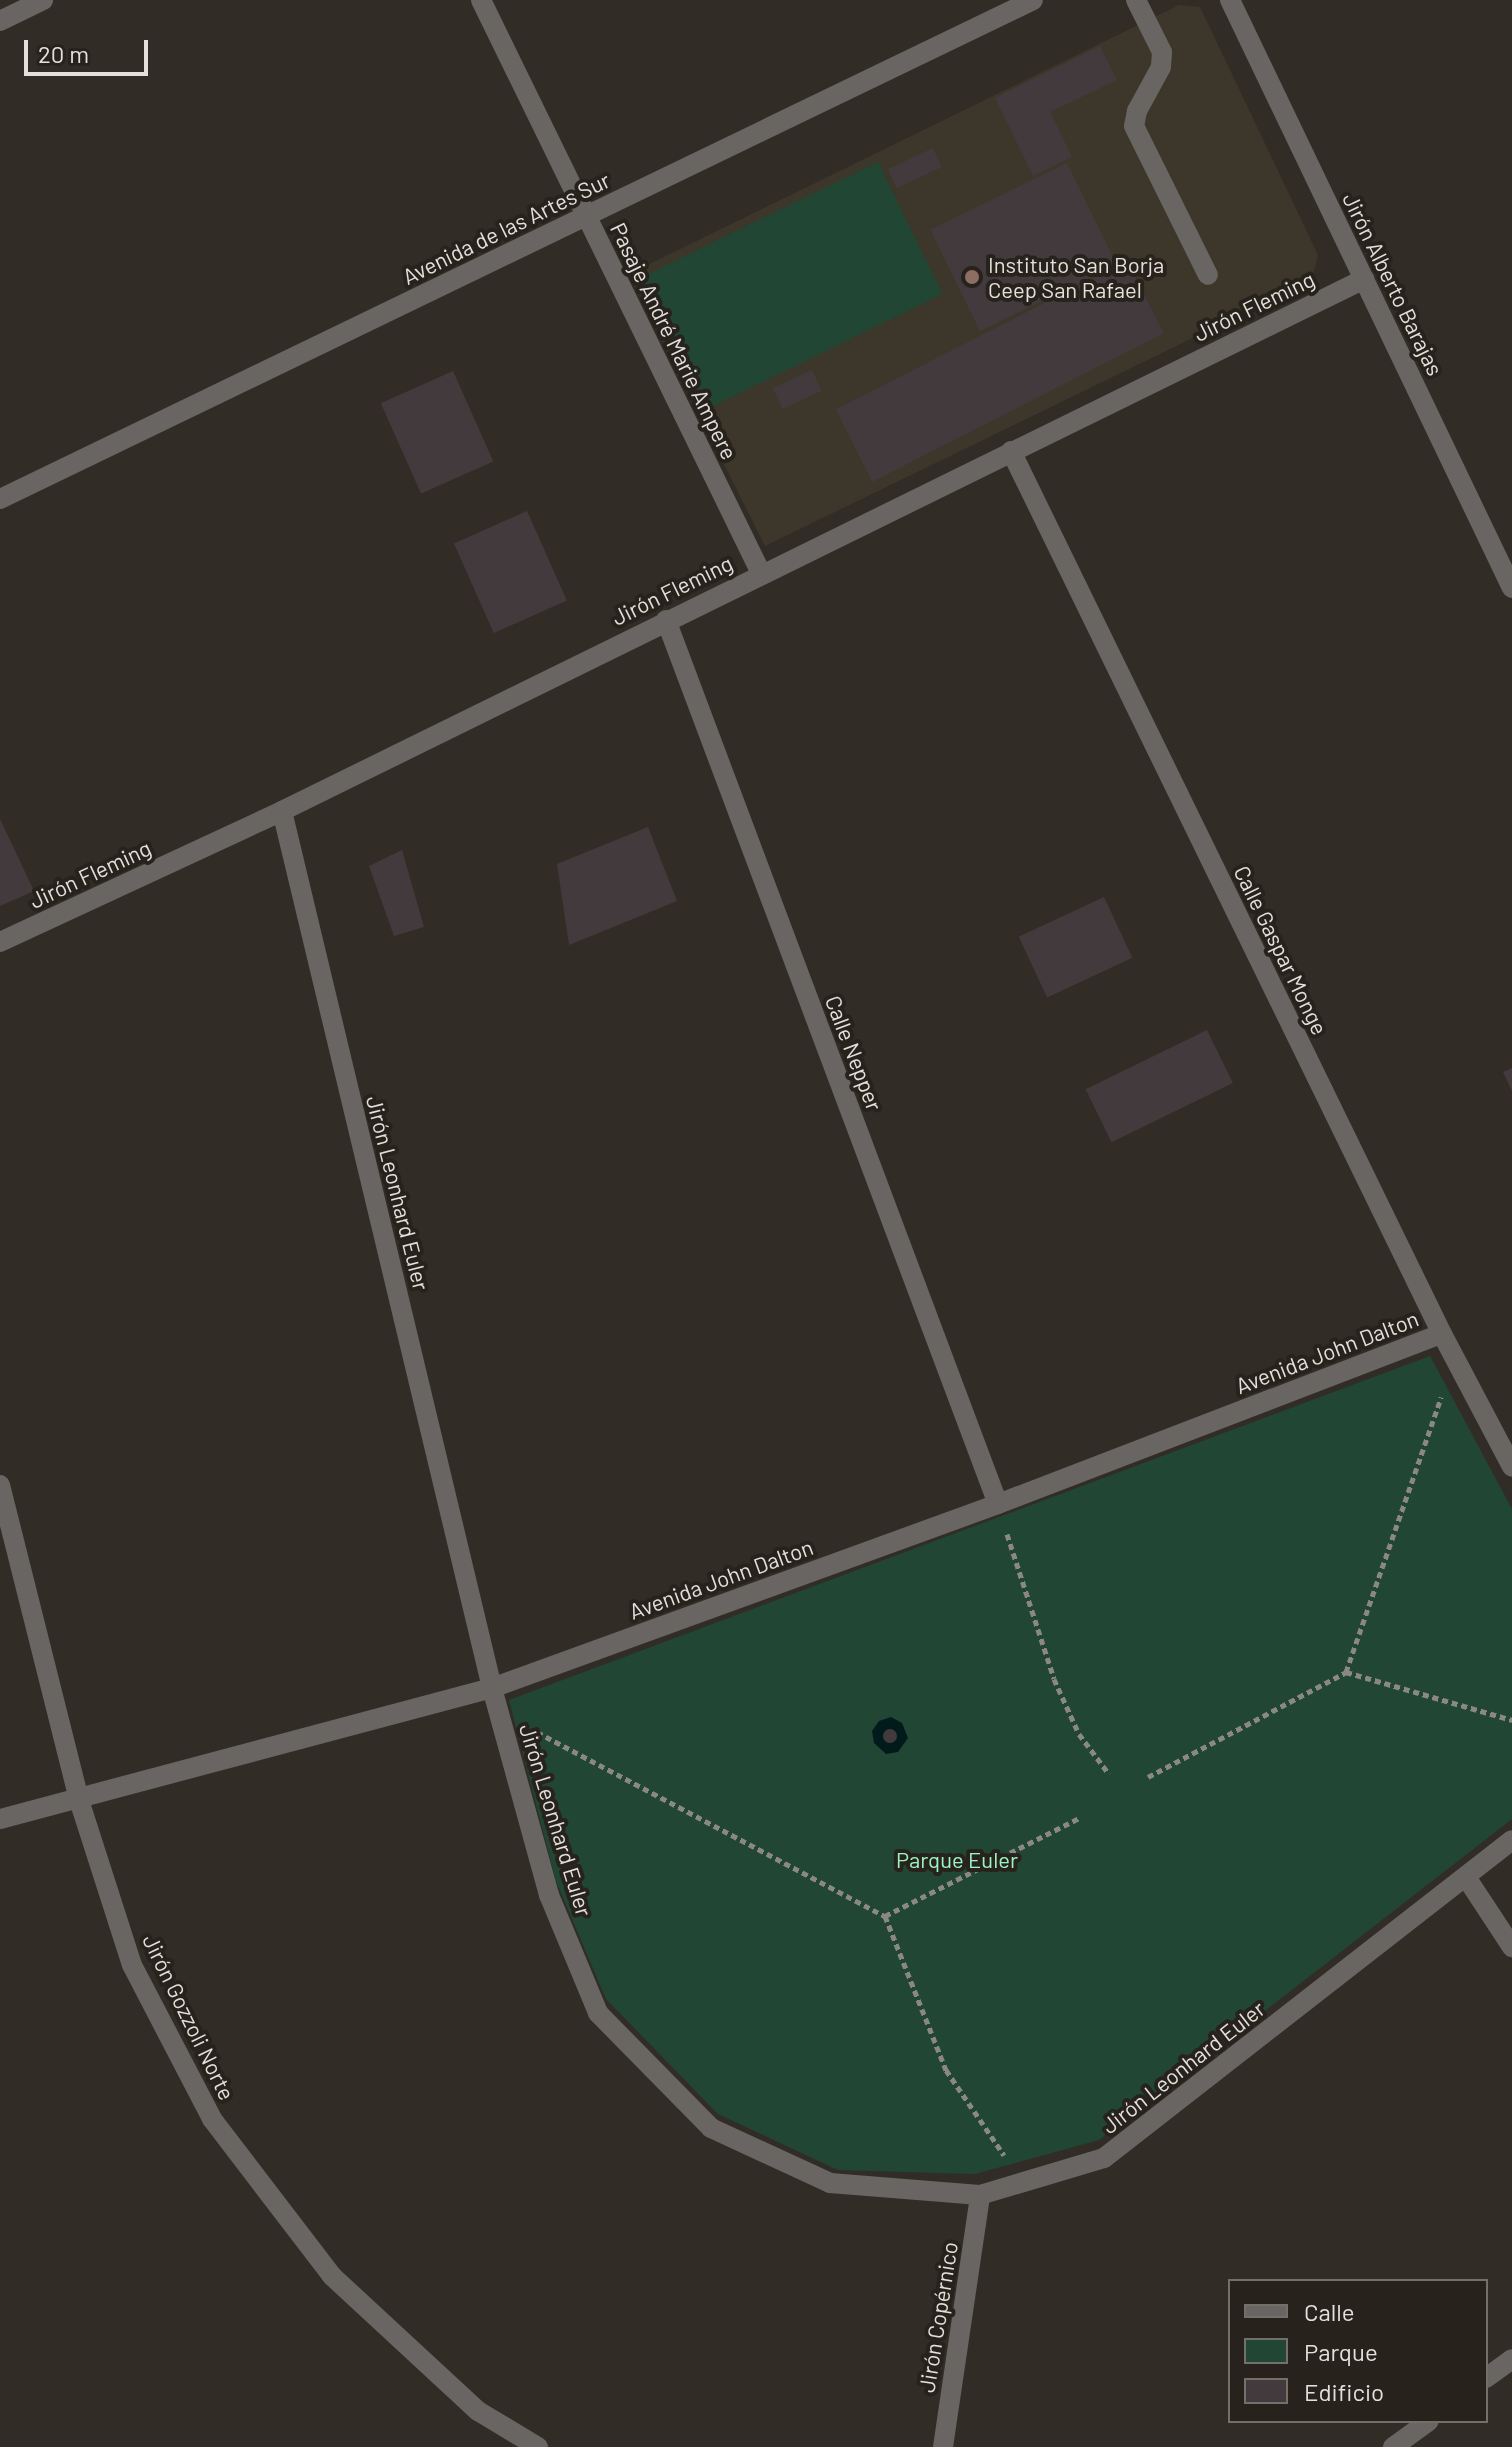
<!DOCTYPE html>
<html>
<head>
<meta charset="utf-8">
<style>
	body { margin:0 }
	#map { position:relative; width:1512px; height:2447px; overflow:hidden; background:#312d26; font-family:Barlow,sans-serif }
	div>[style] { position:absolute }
	.built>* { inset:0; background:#3d362a }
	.green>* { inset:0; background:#224634; transform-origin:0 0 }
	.water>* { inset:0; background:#011b1d }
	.building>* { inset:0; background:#433a3d; transform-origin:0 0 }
	.round { border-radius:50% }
	.path>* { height:5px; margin-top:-2.5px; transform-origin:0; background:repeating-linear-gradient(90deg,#8b8882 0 6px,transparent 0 10px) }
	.minor>* { height:20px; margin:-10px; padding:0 10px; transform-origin:10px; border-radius:10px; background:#686562 }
	.dots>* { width:22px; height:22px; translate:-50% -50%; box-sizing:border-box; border:4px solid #27231c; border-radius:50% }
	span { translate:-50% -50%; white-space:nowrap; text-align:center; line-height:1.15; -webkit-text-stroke:8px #27231c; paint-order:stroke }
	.street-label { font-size:22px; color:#e4e1dc }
	.poi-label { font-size:22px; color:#e4e1dc }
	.left { translate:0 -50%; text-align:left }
	.park-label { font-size:22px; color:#9af5c4 }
	.legend { position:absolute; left:1228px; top:2279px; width:260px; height:144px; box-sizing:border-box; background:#27231c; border:2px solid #736f69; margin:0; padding:10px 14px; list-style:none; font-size:24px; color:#e4e1dc }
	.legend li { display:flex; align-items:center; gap:16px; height:40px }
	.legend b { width:40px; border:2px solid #736f69 }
	.scale { position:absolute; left:24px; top:40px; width:124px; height:36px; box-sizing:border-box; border:4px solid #e4e1dc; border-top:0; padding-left:10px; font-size:24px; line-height:28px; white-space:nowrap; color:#e4e1dc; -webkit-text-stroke:6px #27231c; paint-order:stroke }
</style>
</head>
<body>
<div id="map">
	<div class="built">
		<i style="clip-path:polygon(1179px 5px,1200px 7px,1318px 255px,1312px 280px,765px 546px,629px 274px)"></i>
	</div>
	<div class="green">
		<i style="left:878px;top:162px;width:147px;height:263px;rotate:64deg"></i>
		<i style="clip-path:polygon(1430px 1356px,1512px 1509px,1512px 1819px,1099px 2140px,975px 2174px,838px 2170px,718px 2114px,606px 1999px,556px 1881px,509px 1700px)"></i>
	</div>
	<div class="water">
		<i style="clip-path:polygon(891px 1717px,902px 1723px,908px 1738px,898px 1752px,886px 1754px,874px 1743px,872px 1731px,879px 1721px)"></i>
	</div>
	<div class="building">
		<i style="clip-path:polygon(1100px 46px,1117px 80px,1050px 112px,1072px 157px,1033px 176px,995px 98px)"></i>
		<i style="left:933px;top:148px;width:21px;height:50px;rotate:65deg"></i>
		<i style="left:1067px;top:163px;width:113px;height:152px;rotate:64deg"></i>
		<i style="left:1127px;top:261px;width:81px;height:327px;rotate:63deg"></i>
		<i style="left:812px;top:370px;width:23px;height:43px;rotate:65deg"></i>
		<i style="left:453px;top:371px;width:99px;height:79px;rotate:66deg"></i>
		<i style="left:527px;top:511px;width:98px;height:80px;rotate:66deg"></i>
		<i style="clip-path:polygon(0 819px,34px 891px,0 906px)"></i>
		<i style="clip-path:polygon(648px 827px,677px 901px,569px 945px,557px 864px)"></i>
		<i style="clip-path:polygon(402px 850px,424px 927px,394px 936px,369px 866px)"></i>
		<i style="left:1104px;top:897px;width:67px;height:94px;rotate:65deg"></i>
		<i style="left:1207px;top:1030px;width:59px;height:135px;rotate:64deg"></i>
		<i style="clip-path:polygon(1512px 1068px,1512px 1091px,1503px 1072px)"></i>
		<i class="round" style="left:883px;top:1729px;width:14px;height:14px"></i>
	</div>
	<div class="path">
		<i style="left:1007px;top:1534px;width:152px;rotate:72deg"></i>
		<i style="left:1054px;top:1679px;width:60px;rotate:65.6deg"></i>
		<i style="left:1079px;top:1734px;width:50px;rotate:53.1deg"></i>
		<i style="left:1346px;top:1672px;width:173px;rotate:16.1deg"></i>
		<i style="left:537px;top:1732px;width:394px;rotate:27.9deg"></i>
		<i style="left:885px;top:1916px;width:166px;rotate:68.4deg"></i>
		<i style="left:946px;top:2070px;width:103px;rotate:55.7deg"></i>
		<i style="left:1148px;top:1777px;width:224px;rotate:-27.9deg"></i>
		<i style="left:1346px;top:1672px;width:291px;rotate:-70.9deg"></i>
		<i style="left:885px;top:1916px;width:217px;rotate:-26.8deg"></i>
	</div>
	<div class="minor">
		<i style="left:481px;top:0;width:638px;rotate:63.96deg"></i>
		<i style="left:1136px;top:0;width:58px;rotate:63.4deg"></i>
		<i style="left:1162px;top:52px;width:15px;rotate:94deg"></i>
		<i style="left:1161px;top:67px;width:50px;rotate:118.6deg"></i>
		<i style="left:1137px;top:111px;width:15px;rotate:101deg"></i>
		<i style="left:1134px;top:126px;width:166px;rotate:63.6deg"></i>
		<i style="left:1230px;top:0;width:652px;rotate:64.38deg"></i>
		<i style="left:0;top:21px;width:48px;rotate:-26deg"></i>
		<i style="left:1011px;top:451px;width:983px;rotate:63.98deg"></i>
		<i style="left:1442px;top:1334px;width:150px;rotate:62.2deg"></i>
		<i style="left:0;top:499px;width:1147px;rotate:-25.78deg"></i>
		<i style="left:666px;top:620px;width:944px;rotate:69.42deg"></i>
		<i style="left:282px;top:811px;width:902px;rotate:76.53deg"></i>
		<i style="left:492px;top:1688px;width:215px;rotate:74.6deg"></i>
		<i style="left:549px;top:1895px;width:128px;rotate:67.4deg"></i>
		<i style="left:598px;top:2013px;width:161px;rotate:45.5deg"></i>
		<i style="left:711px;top:2128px;width:131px;rotate:24.8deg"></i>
		<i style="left:830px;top:2183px;width:150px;rotate:4.6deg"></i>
		<i style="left:980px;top:2195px;width:129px;rotate:-16.6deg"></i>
		<i style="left:1104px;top:2158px;width:517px;rotate:-37.93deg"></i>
		<i style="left:0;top:942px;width:311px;rotate:-24.9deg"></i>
		<i style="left:282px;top:811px;width:1206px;rotate:-26.18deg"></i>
		<i style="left:0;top:1485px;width:325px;rotate:75.9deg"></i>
		<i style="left:79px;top:1800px;width:173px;rotate:72.2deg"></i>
		<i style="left:132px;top:1965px;width:174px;rotate:62.5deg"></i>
		<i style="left:212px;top:2119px;width:198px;rotate:52.6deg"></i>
		<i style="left:332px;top:2276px;width:199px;rotate:42.8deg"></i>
		<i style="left:478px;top:2411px;width:70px;rotate:31deg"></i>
		<i style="left:0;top:1819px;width:509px;rotate:-14.91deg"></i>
		<i style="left:492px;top:1688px;width:538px;rotate:-19.98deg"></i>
		<i style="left:998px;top:1504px;width:475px;rotate:-21deg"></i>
		<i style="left:1466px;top:1877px;width:84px;rotate:56.7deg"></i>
		<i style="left:1486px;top:2378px;width:32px;rotate:-36deg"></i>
		<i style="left:943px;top:2447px;width:255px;rotate:-81.6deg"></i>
		<i style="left:1393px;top:2447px;width:44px;rotate:-35.8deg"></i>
	</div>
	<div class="dots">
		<i style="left:972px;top:277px;background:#8d6e63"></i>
	</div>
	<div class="street-label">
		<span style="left:506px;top:228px;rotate:-26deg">Avenida de las Artes Sur</span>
		<span style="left:1393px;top:284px;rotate:64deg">Jirón Alberto Barajas</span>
		<span style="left:1254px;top:306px;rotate:-26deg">Jirón Fleming</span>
		<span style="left:674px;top:341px;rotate:64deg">Pasaje André Marie Ampere</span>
		<span style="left:672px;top:590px;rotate:-26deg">Jirón Fleming</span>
		<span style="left:90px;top:874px;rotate:-25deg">Jirón Fleming</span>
		<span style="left:1281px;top:950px;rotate:64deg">Calle Gaspar Monge</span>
		<span style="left:854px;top:1053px;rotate:69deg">Calle Nepper</span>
		<span style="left:398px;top:1193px;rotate:76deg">Jirón Leonhard Euler</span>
		<span style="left:1327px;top:1352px;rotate:-21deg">Avenida John Dalton</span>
		<span style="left:721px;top:1579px;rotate:-20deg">Avenida John Dalton</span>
		<span style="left:556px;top:1820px;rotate:73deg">Jirón Leonhard Euler</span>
		<span style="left:189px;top:2017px;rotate:64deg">Jirón Gozzoli Norte</span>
		<span style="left:1183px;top:2067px;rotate:-38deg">Jirón Leonhard Euler</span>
		<span style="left:938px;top:2317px;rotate:-81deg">Jirón Copérnico</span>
	</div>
	<div class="poi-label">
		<span class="left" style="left:988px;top:277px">Instituto San Borja<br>Ceep San Rafael</span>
	</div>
	<div class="park-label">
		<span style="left:957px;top:1860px">Parque Euler</span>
	</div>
	<ul class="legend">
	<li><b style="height:10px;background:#686562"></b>Calle</li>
	<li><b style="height:22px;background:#224634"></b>Parque</li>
	<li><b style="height:22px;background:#433a3d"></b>Edificio</li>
	</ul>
	<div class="scale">20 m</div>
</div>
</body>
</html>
